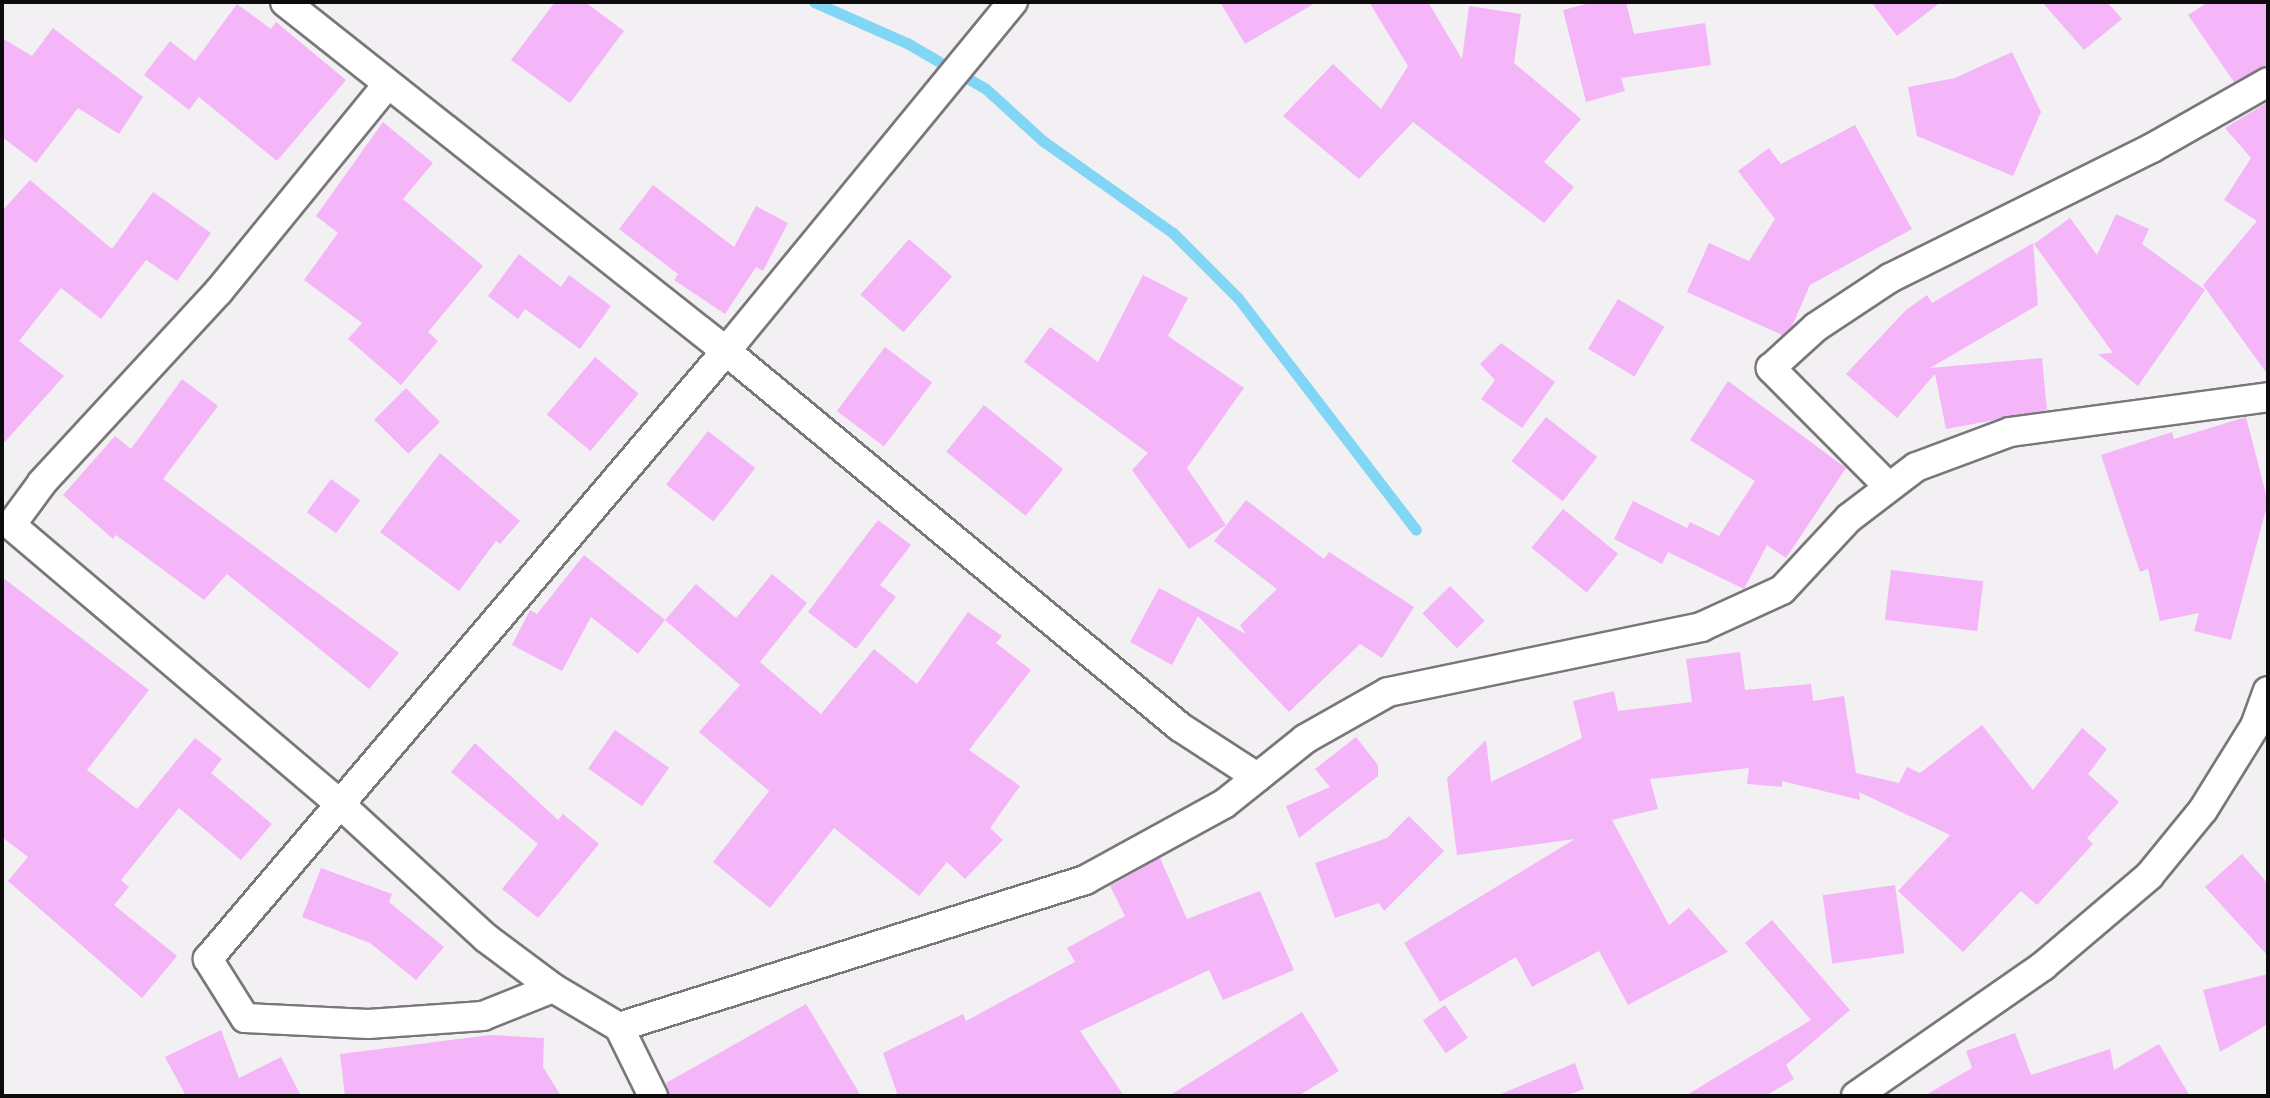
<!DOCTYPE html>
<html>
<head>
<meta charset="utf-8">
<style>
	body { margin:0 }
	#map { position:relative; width:2270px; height:1098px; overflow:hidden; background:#f3f0f3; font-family:"Roboto Serif",serif }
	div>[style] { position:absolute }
	.stream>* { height:11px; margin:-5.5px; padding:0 5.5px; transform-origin:5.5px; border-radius:5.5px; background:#82d6f5 }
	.building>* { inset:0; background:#f5b5f9; transform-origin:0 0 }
	.roads { filter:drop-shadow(2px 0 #7a777a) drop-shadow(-2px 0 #7a777a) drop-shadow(0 2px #7a777a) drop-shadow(0 -2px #7a777a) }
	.street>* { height:28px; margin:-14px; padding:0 14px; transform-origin:14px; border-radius:14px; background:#fff }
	span { translate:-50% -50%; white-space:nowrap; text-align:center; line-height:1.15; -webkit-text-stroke:6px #fffeff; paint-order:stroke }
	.frame { position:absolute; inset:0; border:4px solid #0d0c0d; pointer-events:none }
</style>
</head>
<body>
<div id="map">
	<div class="stream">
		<i style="left:814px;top:2px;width:102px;rotate:23.8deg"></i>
		<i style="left:907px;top:43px;width:91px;rotate:30.2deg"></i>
		<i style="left:986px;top:89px;width:77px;rotate:42.4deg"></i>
		<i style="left:1043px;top:141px;width:159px;rotate:35.3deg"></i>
		<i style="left:1173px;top:233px;width:92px;rotate:45deg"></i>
		<i style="left:1238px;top:298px;width:292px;rotate:52.5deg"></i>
	</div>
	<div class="building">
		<i style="clip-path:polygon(555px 2px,585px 2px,624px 31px,570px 103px,511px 60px)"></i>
		<i style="clip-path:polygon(1220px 2px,1317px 2px,1245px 44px)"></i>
		<i style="clip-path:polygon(1369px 2px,1428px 2px,1462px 59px,1469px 6px,1521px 14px,1514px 63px,1581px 119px,1544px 162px,1574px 187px,1544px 223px,1413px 122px,1359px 179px,1283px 116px,1333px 64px,1381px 109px,1408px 66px)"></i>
		<i style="clip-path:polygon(1594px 2px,1626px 2px,1634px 34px,1705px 23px,1711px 65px,1621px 78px,1625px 91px,1586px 102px,1563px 10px)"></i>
		<i style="clip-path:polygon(1871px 2px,1941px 2px,1897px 36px)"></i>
		<i style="clip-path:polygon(2042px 2px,2107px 2px,2122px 19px,2084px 50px)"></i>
		<i style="clip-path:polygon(2208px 2px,2268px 2px,2268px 65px,2234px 82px,2188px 15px)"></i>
		<i style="clip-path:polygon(237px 4px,271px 29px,276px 22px,346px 80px,277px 161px,199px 97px,189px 110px,144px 75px,170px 41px,195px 61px)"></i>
		<i style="clip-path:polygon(53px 28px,143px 97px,119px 134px,78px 108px,36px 163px,2px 137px,2px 38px,32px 56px)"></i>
		<i style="clip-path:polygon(2012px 52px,2041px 112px,2013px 176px,1917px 136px,1908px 87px,1955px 78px)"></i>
		<i style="clip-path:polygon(2268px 102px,2268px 375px,2203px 285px,2257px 221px,2224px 200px,2251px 158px,2225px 128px)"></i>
		<i style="clip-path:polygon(383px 122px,433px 163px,403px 199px,483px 266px,428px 332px,438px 341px,401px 385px,348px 339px,362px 323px,304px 280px,338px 233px,316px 216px)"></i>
		<i style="clip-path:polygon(1855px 125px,1912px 229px,1810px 285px,1792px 326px,1782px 335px,1687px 292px,1709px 243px,1749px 261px,1775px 219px,1738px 171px,1769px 148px,1781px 164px)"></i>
		<i style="clip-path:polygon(30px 180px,112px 249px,153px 192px,211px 233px,177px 281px,146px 260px,101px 319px,61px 288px,19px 341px,64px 376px,2px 445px,2px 211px)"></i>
		<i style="clip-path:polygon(653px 185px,734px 247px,756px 206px,788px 223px,763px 271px,756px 267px,725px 314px,674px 280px,678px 274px,619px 229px)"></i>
		<i style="clip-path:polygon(2116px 214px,2149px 229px,2142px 244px,2205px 290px,2138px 386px,2098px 354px,2113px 353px,2034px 244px,2070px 218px,2097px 255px)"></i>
		<i style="left:909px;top:239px;width:57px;height:74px;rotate:41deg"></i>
		<i style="clip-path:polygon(2033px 243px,2038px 305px,1930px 368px,2042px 358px,2047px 410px,1946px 429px,1935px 374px,1897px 418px,1846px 374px,1906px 310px,1927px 295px,1932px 303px)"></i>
		<i style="clip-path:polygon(519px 254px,561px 287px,569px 275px,611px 306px,580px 349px,525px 309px,518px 319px,488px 296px)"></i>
		<i style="clip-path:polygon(1143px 275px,1188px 298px,1168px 336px,1244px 388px,1187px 468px,1226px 525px,1189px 549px,1132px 470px,1148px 453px,1024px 362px,1050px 327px,1098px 362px)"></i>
		<i style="left:1618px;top:299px;width:54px;height:58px;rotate:31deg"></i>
		<i style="clip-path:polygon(1501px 343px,1555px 382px,1522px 428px,1481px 399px,1495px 380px,1480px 364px)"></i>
		<i style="left:885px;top:347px;width:59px;height:80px;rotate:37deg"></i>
		<i style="left:595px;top:357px;width:57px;height:75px;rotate:40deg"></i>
		<i style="clip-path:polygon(182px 379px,218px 406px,163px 479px,399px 653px,369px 689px,227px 574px,204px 600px,116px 535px,113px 539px,63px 495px,115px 436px,131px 449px)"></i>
		<i style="clip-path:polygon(1728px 381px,1846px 468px,1786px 558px,1767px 545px,1744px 589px,1668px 552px,1662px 564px,1614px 539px,1633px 501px,1687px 528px,1690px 522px,1719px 536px,1755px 481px,1690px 440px)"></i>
		<i style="left:406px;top:388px;width:48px;height:45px;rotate:45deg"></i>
		<i style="left:984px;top:405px;width:102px;height:60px;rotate:39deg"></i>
		<i style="left:1546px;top:417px;width:65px;height:56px;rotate:38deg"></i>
		<i style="clip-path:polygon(2246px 417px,2268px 502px,2231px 640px,2194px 631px,2199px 613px,2160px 621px,2148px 569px,2140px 572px,2101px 455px,2172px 432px,2174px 439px)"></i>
		<i style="left:708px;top:431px;width:60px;height:68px;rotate:38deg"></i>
		<i style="clip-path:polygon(440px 453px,520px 521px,500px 544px,496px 541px,459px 591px,380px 532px)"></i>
		<i style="left:331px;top:479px;width:36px;height:41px;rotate:36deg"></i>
		<i style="clip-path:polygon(1246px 500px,1324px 559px,1329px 552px,1414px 607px,1382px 658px,1360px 644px,1289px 712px,1198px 616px,1172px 665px,1130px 642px,1159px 588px,1246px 634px,1240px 625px,1277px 589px,1214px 541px)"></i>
		<i style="left:1563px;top:509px;width:71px;height:50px;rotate:39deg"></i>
		<i style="clip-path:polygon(878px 520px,911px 545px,880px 585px,896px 597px,856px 649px,808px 612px)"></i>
		<i style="clip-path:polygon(584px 555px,665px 620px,638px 654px,591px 617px,562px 671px,512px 645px,530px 610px,537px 614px)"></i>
		<i style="left:1891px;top:570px;width:93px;height:50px;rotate:7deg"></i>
		<i style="clip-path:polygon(772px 574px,807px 603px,760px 662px,821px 714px,874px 649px,917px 684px,968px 612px,1002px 636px,996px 643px,1031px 670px,969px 750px,1020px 786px,990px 828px,1003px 840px,965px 879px,947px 862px,919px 896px,834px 828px,770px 908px,713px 862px,769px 791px,699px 732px,740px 685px,665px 620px,696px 584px,736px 618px)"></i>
		<i style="clip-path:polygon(2px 577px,149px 690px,87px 770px,137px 809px,195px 738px,222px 759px,211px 773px,272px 824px,241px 860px,179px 808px,121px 880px,129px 887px,114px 905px,177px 956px,142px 998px,8px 881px,28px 857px,2px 837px)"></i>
		<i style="left:1450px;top:586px;width:49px;height:39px;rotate:45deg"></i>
		<i style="clip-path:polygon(1740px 652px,1745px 690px,1811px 684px,1813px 701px,1844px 696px,1856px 773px,1899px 783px,1907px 767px,1920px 773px,1982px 725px,2033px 790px,2082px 728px,2107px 749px,2088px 774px,2119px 802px,2087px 838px,2093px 844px,2037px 905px,2021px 891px,1963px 952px,1898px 891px,1950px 835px,1859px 792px,1860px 800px,1782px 781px,1782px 787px,1747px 784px,1749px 768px,1650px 779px,1658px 809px,1612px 820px,1669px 925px,1689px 908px,1728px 952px,1628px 1005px,1599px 951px,1532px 987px,1516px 957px,1440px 1002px,1404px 943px,1575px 839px,1457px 855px,1447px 778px,1486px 740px,1491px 782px,1582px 738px,1573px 701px,1614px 691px,1618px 711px,1692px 702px,1686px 659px)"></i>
		<i style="left:615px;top:730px;width:66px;height:47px;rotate:35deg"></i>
		<i style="clip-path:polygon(1356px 737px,1378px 765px,1378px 776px,1299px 838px,1286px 806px,1330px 787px,1315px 769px)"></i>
		<i style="clip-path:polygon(475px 743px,558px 820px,563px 814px,599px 844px,538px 918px,502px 889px,538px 844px,451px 772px)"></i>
		<i style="clip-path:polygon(1409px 816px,1444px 851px,1384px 911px,1379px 903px,1335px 918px,1315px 863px,1387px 838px)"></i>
		<i style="clip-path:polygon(2242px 854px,2268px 884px,2268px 956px,2205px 887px)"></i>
		<i style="clip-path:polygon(1160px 858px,1187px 919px,1260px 891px,1294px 970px,1223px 1000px,1209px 970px,1080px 1031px,1124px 1096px,898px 1096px,883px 1053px,963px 1014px,966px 1021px,1075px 962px,1067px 948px,1125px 916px,1110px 886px)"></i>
		<i style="clip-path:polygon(321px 868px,392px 894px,389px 902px,444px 947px,416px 980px,370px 943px,302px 917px)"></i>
		<i style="left:1895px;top:885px;width:69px;height:73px;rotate:82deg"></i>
		<i style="clip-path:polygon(1772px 920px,1850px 1010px,1786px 1065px,1794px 1079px,1765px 1096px,1685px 1096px,1811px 1020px,1745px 943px)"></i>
		<i style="clip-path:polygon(2268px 974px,2268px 1024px,2220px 1052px,2203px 990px)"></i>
		<i style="clip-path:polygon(806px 1004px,861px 1096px,670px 1096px,666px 1083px)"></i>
		<i style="left:1445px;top:1005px;width:40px;height:27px;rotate:55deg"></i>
		<i style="clip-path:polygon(1302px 1012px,1339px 1071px,1298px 1096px,1169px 1096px)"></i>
		<i style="clip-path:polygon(221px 1030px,239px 1078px,281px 1057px,301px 1096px,186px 1096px,165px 1057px)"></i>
		<i style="clip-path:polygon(2015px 1033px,2031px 1075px,2110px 1049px,2114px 1070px,2159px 1044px,2190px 1096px,1924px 1096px,1972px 1068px,1966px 1051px)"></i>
		<i style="clip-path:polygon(490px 1035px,544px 1038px,543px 1067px,561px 1096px,345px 1096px,340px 1054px)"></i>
		<i style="clip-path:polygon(1575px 1063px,1584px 1089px,1565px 1096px,1496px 1096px)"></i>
	</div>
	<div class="roads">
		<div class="street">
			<i style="left:285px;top:2px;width:562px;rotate:38.36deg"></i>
			<i style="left:726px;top:351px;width:589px;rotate:39.63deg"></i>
			<i style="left:1180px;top:727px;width:92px;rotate:33deg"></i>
			<i style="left:387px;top:85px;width:267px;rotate:129.2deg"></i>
			<i style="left:218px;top:292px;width:260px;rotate:132.7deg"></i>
			<i style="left:42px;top:483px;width:52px;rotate:126.4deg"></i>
			<i style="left:11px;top:525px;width:434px;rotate:40.3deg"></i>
			<i style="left:342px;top:806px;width:195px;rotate:42.5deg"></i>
			<i style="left:486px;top:938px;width:84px;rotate:36.7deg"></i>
			<i style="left:553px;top:988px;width:77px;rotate:30.6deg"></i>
			<i style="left:619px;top:1027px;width:77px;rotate:63.8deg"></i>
			<i style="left:1889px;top:487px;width:168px;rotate:-134.8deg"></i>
			<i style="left:1771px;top:368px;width:61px;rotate:-42.3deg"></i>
			<i style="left:1816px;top:327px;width:89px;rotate:-33.5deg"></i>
			<i style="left:1890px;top:278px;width:292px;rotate:-26.4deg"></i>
			<i style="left:2152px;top:148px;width:133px;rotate:-29.6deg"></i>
			<i style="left:553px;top:988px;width:75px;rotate:158.2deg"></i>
			<i style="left:483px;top:1016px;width:115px;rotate:176deg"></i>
			<i style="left:368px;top:1024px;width:123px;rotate:-177.2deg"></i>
			<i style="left:245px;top:1018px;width:70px;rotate:-122.1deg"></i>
			<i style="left:208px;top:959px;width:799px;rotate:-49.57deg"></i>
			<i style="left:726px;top:351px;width:452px;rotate:-50.6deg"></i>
			<i style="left:619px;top:1027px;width:489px;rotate:-17.5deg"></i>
			<i style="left:1085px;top:880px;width:158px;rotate:-28.7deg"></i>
			<i style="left:1224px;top:804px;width:104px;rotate:-38.7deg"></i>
			<i style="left:1305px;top:739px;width:95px;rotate:-29.5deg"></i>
			<i style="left:1388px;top:692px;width:320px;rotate:-11.7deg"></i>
			<i style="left:1701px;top:627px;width:89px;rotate:-24.6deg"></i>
			<i style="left:1782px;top:590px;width:98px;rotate:-47.1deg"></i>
			<i style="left:1849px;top:518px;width:84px;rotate:-37.3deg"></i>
			<i style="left:1916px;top:467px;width:100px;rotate:-20.4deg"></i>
			<i style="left:2010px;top:432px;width:260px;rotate:-7.7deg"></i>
			<i style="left:1856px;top:1096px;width:228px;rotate:-34.8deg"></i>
			<i style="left:2043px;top:966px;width:139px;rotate:-40.3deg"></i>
			<i style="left:2149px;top:876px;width:85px;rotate:-50.7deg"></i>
			<i style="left:2203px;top:810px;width:99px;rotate:-58.2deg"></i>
			<i style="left:2255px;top:726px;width:37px;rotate:-70deg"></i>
		</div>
	</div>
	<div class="frame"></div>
</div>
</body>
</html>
